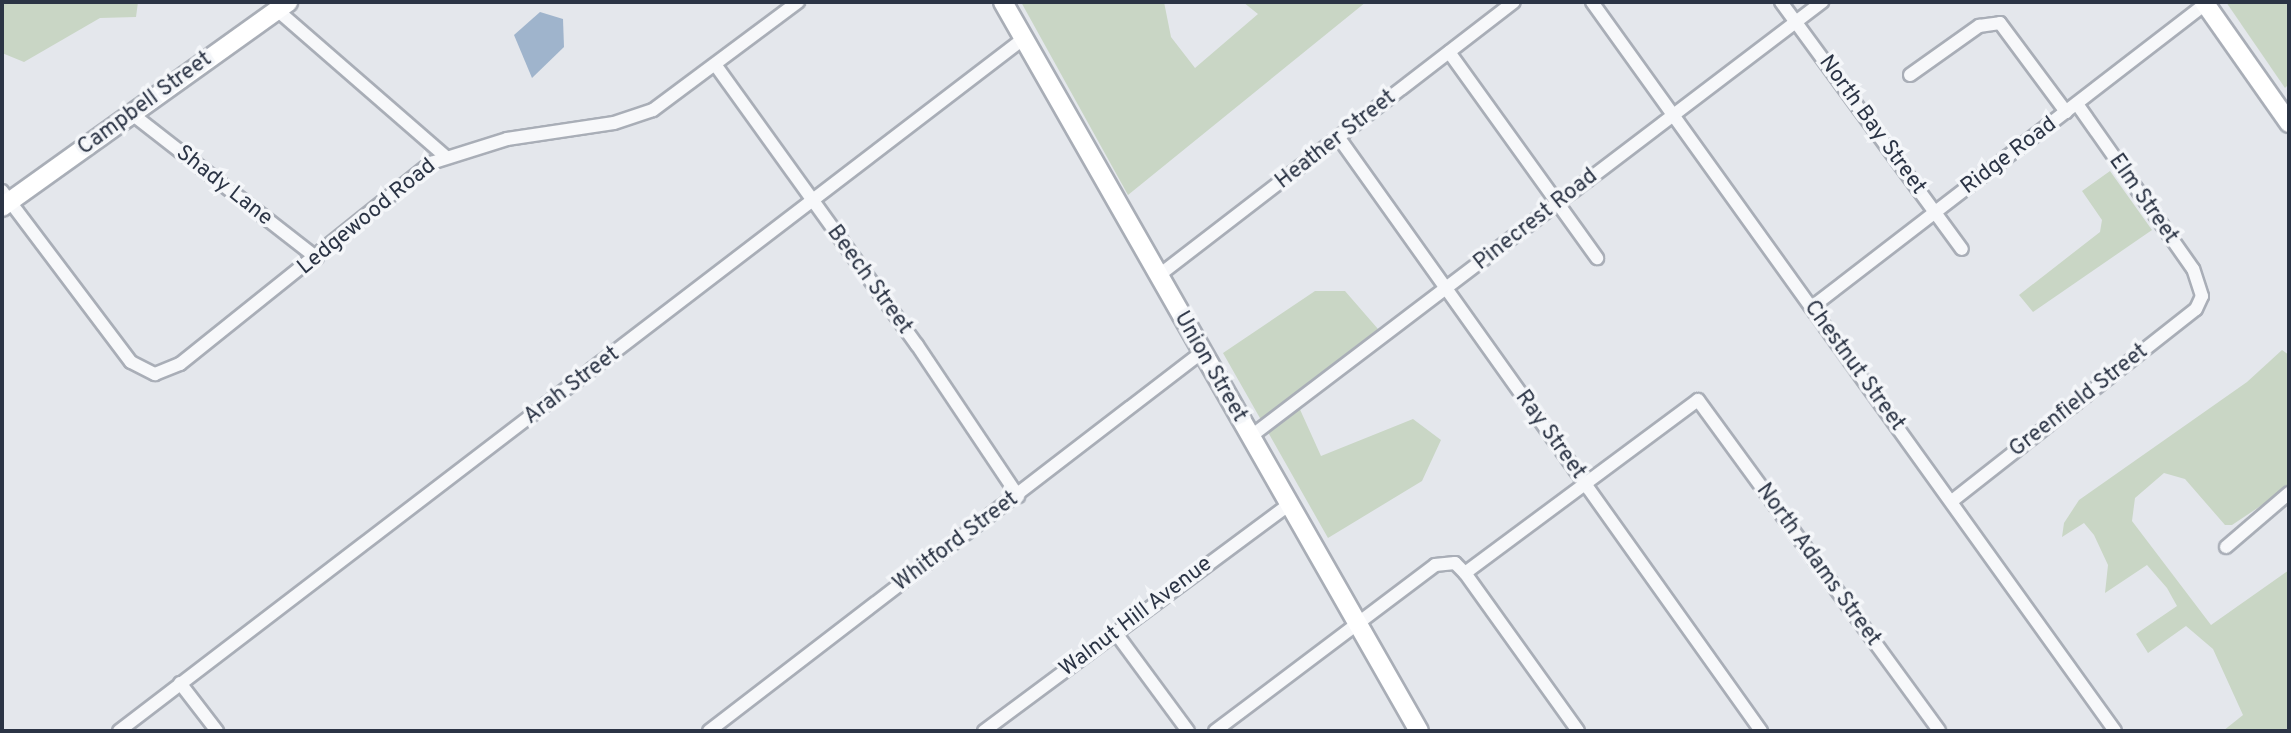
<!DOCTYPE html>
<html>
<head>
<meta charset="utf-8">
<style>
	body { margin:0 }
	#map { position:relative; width:2291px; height:733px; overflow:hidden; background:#e4e7ec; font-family:Overpass,sans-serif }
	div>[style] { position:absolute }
	.green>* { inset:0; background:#c9d6c5 }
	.water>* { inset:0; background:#9fb4cc }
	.roads { filter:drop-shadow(2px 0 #a9aeb7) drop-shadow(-2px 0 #a9aeb7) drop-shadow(0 2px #a9aeb7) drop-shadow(0 -2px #a9aeb7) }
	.street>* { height:12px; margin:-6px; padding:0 6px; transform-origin:6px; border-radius:6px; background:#f7f8fa }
	.secondary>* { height:18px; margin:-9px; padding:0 9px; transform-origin:9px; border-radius:9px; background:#fff }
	span { translate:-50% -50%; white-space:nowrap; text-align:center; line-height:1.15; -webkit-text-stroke:7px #f4f6f9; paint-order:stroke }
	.street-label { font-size:22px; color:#2b3445 }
	.frame { position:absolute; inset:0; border:4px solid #2b3445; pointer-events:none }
</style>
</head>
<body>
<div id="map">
	<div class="green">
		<i style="clip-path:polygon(2px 2px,138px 2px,136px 17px,100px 18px,24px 62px,2px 53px)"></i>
		<i style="clip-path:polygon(1021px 2px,1164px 2px,1171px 37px,1195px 68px,1258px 14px,1243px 2px,1366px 2px,1128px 195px)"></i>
		<i style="clip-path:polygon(2226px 2px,2289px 2px,2289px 84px,2285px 88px)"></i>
		<i style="clip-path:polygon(2110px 171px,2152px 230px,2033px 312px,2019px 295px,2100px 232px,2102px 220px,2082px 191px)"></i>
		<i style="clip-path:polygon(1315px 291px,1345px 291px,1378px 329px,1293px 394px,1321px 456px,1413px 419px,1441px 440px,1422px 481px,1328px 538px,1223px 353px)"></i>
		<i style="clip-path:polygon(2282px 350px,2289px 355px,2289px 487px,2232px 525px,2225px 525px,2185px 479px,2164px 473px,2135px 498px,2132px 521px,2211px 625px,2289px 570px,2289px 731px,2223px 731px,2243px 715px,2213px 649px,2186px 626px,2148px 653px,2136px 634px,2177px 606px,2167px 588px,2147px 565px,2105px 593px,2108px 565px,2094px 535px,2084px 523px,2062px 537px,2064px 523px,2079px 500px,2247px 382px)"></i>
	</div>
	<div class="water">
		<i style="clip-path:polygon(540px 12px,563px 19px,564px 47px,532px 78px,514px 35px)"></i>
	</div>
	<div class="roads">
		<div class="street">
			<i style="left:1592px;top:2px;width:897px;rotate:54.34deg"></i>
			<i style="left:1781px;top:2px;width:306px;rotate:53.8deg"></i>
			<i style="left:277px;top:10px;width:223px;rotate:41deg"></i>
			<i style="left:1449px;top:52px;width:254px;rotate:54.3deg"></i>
			<i style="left:717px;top:67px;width:342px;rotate:54.3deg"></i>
			<i style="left:917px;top:345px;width:182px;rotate:56.2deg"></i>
			<i style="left:1910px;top:75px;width:85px;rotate:-35.4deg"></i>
			<i style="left:1979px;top:26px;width:21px;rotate:-8deg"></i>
			<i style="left:2000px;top:23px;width:111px;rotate:53.4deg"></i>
			<i style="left:132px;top:114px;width:234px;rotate:37.9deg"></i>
			<i style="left:1339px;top:138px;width:728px;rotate:54.56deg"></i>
			<i style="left:2px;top:191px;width:214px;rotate:53deg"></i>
			<i style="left:131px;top:362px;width:27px;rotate:27deg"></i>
			<i style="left:155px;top:374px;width:27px;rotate:-22deg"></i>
			<i style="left:180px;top:364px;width:322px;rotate:-38.7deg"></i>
			<i style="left:431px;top:163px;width:80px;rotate:-17.5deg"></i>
			<i style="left:507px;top:139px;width:108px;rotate:-8.5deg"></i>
			<i style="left:614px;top:123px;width:41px;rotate:-18.4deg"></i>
			<i style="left:653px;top:110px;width:181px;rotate:-36.7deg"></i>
			<i style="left:1158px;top:276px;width:449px;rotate:-37.6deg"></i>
			<i style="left:1812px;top:307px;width:496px;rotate:-37.6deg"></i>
			<i style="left:1250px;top:437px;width:719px;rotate:-37.25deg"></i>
			<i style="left:1952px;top:501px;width:310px;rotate:-38.2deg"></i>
			<i style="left:2196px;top:309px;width:14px;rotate:-65deg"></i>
			<i style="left:2202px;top:296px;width:28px;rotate:-108deg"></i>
			<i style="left:2193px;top:269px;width:202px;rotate:-125.1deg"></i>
			<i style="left:2226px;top:547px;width:83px;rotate:-40.6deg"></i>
			<i style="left:1465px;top:573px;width:194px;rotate:54.4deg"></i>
			<i style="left:1115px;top:632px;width:123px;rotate:53.6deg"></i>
			<i style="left:180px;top:683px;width:61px;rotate:52.4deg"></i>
			<i style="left:119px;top:731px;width:1138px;rotate:-37.43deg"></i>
			<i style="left:709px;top:731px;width:622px;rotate:-37.55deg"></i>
			<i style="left:984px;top:731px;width:381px;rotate:-36.6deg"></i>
			<i style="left:1215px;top:731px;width:276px;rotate:-37deg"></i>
			<i style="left:1435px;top:565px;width:20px;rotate:-6deg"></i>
			<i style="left:1455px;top:563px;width:14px;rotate:45deg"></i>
			<i style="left:1465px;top:573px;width:290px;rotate:-36.6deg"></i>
			<i style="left:1698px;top:400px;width:409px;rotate:53.9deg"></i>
		</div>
		<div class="secondary">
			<i style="left:1003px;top:2px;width:839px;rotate:60.29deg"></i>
			<i style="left:2204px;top:2px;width:148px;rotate:54.9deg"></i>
			<i style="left:2px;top:207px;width:352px;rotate:-35.6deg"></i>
		</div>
	</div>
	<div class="street-label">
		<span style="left:145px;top:104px;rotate:-36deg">Campbell Street</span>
		<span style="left:1872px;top:125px;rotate:54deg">North Bay Street</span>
		<span style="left:1336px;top:140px;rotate:-38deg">Heather Street</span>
		<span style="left:2009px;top:156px;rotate:-37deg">Ridge Road</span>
		<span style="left:224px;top:186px;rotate:38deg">Shady Lane</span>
		<span style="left:2143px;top:199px;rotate:55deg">Elm Street</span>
		<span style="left:367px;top:217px;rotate:-39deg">Ledgewood Road</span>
		<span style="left:1536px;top:220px;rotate:-38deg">Pinecrest Road</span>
		<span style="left:869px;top:280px;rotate:54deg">Beech Street</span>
		<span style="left:1854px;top:366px;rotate:54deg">Chestnut Street</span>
		<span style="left:1210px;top:367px;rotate:60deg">Union Street</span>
		<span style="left:572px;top:386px;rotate:-37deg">Arah Street</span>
		<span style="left:2079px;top:401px;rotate:-38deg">Greenfield Street</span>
		<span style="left:1550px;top:435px;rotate:54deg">Ray Street</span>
		<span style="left:956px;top:542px;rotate:-37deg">Whitford Street</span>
		<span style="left:1818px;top:565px;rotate:54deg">North Adams Street</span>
		<span style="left:1136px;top:617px;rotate:-37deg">Walnut Hill Avenue</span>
	</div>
	<div class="frame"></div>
</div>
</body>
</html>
